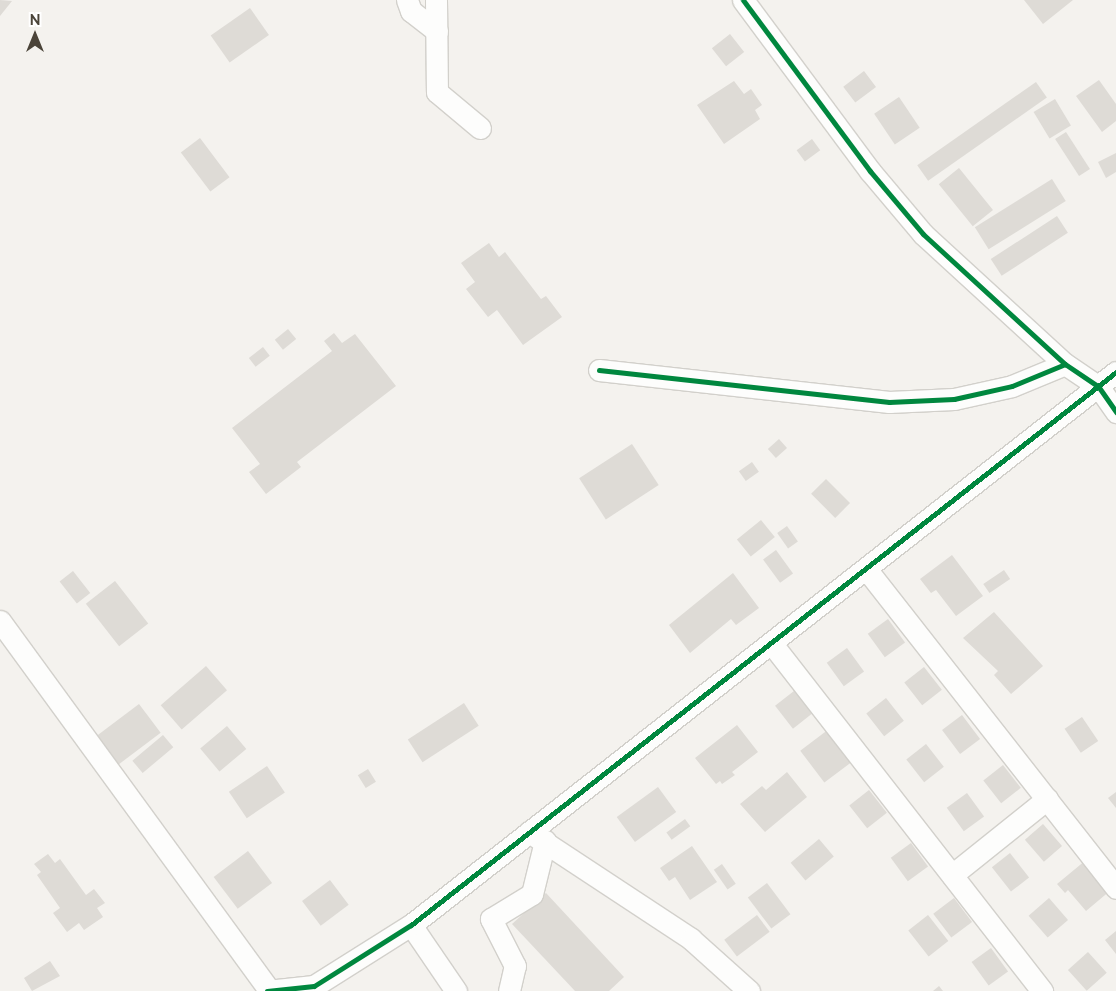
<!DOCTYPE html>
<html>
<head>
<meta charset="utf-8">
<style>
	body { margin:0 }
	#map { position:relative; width:1116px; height:991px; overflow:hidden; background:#f4f2ee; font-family:Raleway,sans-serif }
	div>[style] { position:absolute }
	.building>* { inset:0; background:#dedbd6; transform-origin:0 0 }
	.roads { filter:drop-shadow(1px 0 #d2d0cb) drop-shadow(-1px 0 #d2d0cb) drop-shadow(0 1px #d2d0cb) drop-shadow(0 -1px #d2d0cb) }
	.minor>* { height:21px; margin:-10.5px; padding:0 10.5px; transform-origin:10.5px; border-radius:10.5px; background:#fdfdfc }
	.cycleway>* { height:5px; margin:-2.5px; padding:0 2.5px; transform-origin:2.5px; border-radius:2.5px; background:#00873e }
	span { translate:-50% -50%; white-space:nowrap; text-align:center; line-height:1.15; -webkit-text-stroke:4px #fff; paint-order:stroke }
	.north { position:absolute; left:10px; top:10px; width:50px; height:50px; -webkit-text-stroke:4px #fff; paint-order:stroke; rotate:0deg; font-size:14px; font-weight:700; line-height:20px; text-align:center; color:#4b4439 }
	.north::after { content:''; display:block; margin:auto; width:18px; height:22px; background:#4b4439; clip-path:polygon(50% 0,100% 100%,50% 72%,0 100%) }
</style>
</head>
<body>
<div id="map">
	<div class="building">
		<i style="clip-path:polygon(0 0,12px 1px,0 16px)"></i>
		<i style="clip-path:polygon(1024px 0,1073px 0,1043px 24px)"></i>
		<i style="left:250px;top:8px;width:33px;height:48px;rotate:55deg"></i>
		<i style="left:730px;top:34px;width:23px;height:23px;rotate:52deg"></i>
		<i style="left:864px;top:71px;width:20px;height:26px;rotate:53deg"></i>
		<i style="clip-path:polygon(1099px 80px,1116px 104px,1116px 121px,1102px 132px,1076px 96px)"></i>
		<i style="clip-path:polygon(734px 81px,744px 94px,751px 89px,762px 105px,755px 110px,760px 119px,724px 144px,697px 105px)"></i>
		<i style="left:1036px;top:82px;width:19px;height:145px;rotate:55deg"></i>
		<i style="left:899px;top:97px;width:37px;height:30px;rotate:56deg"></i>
		<i style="left:1055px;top:99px;width:31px;height:25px;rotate:59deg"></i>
		<i style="left:1066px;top:132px;width:44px;height:13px;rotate:57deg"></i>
		<i style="left:200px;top:138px;width:49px;height:24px;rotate:53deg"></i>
		<i style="left:812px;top:139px;width:14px;height:19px;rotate:54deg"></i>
		<i style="clip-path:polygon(1116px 153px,1116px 172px,1106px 178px,1098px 162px)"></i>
		<i style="left:959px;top:168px;width:54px;height:26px;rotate:51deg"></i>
		<i style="left:1052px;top:179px;width:26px;height:91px;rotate:58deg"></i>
		<i style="left:1057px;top:216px;width:20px;height:79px;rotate:57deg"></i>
		<i style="clip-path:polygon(489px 243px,499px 257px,505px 252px,541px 299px,546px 296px,562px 317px,523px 345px,497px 310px,488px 317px,466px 289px,475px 282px,461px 263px)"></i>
		<i style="left:288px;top:329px;width:13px;height:17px;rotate:51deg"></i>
		<i style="clip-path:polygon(334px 333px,342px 343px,355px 334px,396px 386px,297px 462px,301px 467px,266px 494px,249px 472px,260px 464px,232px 428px,332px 351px,324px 341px)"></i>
		<i style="left:263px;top:347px;width:11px;height:18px;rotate:52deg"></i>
		<i style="left:779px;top:439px;width:12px;height:15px;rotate:48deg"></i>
		<i style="left:632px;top:444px;width:49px;height:63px;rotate:57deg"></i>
		<i style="left:752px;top:462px;width:12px;height:16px;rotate:55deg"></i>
		<i style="left:826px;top:479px;width:34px;height:21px;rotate:45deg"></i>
		<i style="left:761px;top:520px;width:22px;height:31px;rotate:51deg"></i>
		<i style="left:787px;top:526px;width:19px;height:12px;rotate:55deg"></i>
		<i style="left:776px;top:550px;width:29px;height:16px;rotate:54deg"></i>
		<i style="clip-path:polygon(952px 555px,983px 596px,956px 616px,936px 590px,931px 593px,920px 579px)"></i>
		<i style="left:1004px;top:570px;width:11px;height:25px;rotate:56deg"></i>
		<i style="left:73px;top:571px;width:28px;height:17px;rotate:52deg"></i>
		<i style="clip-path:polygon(733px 573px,759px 608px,736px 625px,731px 619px,690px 653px,669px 625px)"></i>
		<i style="left:115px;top:581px;width:54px;height:37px;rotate:52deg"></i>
		<i style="clip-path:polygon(994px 612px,1043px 666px,1011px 694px,994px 675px,998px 671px,963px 638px)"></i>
		<i style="left:888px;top:619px;width:29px;height:25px;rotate:54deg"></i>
		<i style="left:847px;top:648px;width:29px;height:25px;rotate:54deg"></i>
		<i style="left:206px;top:666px;width:32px;height:60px;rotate:49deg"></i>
		<i style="left:924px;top:667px;width:29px;height:25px;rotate:52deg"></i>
		<i style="left:794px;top:691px;width:29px;height:24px;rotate:52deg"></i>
		<i style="left:886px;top:698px;width:29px;height:25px;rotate:52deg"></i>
		<i style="left:464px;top:703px;width:27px;height:67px;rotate:57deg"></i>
		<i style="left:139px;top:704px;width:36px;height:59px;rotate:53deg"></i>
		<i style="left:962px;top:715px;width:30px;height:25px;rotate:53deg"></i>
		<i style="left:1082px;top:717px;width:29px;height:21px;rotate:56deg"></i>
		<i style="clip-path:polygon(737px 725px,758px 752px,732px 772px,735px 775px,722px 784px,720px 781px,716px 784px,695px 758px)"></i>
		<i style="left:227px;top:726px;width:30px;height:35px;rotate:50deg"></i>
		<i style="left:829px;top:729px;width:40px;height:36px;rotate:53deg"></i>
		<i style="left:163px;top:735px;width:16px;height:40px;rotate:50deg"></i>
		<i style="left:926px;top:744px;width:29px;height:25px;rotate:52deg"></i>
		<i style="left:1003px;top:765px;width:29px;height:25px;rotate:52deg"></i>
		<i style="left:267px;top:766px;width:32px;height:46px;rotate:56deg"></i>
		<i style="left:368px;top:769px;width:15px;height:12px;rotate:58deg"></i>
		<i style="clip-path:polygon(787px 772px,807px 797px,765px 832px,740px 804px,762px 786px,766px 790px)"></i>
		<i style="left:658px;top:787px;width:31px;height:51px;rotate:54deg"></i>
		<i style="left:869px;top:790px;width:29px;height:25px;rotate:52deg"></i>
		<i style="clip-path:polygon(1116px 792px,1116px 808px,1108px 798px)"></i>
		<i style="left:967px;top:793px;width:29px;height:25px;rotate:54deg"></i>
		<i style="left:685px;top:819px;width:9px;height:23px;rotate:54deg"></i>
		<i style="left:1043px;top:824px;width:29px;height:24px;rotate:49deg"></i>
		<i style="left:819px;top:839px;width:23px;height:37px;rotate:50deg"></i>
		<i style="left:911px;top:843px;width:29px;height:25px;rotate:54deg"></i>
		<i style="clip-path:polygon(692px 846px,717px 882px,690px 900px,675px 877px,669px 881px,660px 868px)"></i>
		<i style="left:248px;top:851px;width:40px;height:43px;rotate:53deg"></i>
		<i style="left:1010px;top:853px;width:31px;height:23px;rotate:52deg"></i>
		<i style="clip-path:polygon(48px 854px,55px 863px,60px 859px,86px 895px,94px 889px,105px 903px,97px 908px,103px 917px,84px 930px,79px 923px,67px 932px,53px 913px,60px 908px,37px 875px,41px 872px,34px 864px)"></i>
		<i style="clip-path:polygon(1086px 860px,1111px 890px,1086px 911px,1068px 890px,1065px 893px,1057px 884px)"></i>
		<i style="left:722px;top:864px;width:24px;height:10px;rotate:55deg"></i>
		<i style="left:330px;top:880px;width:31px;height:35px;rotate:53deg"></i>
		<i style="left:767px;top:883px;width:39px;height:24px;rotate:53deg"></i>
		<i style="clip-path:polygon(546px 893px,624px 977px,609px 991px,575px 991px,512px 924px)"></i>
		<i style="left:954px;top:898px;width:30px;height:26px;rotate:53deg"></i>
		<i style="left:1049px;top:898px;width:29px;height:27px;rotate:49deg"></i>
		<i style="left:757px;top:915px;width:21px;height:41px;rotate:53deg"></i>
		<i style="left:928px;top:915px;width:33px;height:25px;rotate:52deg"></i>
		<i style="clip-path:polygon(1116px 931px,1116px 954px,1105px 940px)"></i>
		<i style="left:991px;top:948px;width:29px;height:24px;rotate:54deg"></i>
		<i style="left:1088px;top:952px;width:28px;height:27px;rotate:48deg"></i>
		<i style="clip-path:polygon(50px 961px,60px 976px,32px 991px,24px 978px)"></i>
		<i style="clip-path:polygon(939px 986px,943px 991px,933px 991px)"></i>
	</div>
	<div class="roads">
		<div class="minor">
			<i style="left:407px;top:0;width:12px;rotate:70deg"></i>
			<i style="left:411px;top:11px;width:33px;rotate:38deg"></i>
			<i style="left:436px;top:0;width:92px;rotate:89.4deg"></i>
			<i style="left:437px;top:92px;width:56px;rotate:39.9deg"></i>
			<i style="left:743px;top:0;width:213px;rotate:53.4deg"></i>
			<i style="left:870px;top:171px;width:82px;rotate:49.9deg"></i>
			<i style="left:923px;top:234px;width:193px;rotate:42.5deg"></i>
			<i style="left:1065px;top:364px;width:40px;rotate:34deg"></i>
			<i style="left:1098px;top:386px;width:32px;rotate:55deg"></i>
			<i style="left:599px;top:370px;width:292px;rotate:6.3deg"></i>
			<i style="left:889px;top:402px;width:65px;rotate:-2.6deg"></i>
			<i style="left:954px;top:399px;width:59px;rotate:-12.6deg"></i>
			<i style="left:1012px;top:386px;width:57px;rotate:-22.5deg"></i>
			<i style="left:867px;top:570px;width:404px;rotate:51.9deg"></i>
			<i style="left:0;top:621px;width:457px;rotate:53.9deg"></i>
			<i style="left:772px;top:644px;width:440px;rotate:52.1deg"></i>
			<i style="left:529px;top:832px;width:194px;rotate:33.4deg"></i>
			<i style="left:691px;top:939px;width:78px;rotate:41.9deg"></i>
			<i style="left:952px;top:875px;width:122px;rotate:-38.7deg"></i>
			<i style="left:411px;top:925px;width:80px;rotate:55.7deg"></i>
			<i style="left:267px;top:991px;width:47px;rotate:-6.1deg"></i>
			<i style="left:314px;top:986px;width:115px;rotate:-32.2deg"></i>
			<i style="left:411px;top:925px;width:896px;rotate:-38.11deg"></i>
			<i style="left:509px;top:991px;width:26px;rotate:-77deg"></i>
			<i style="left:515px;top:966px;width:53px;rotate:-117.1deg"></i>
			<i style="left:491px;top:919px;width:48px;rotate:-31.4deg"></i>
			<i style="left:532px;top:894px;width:55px;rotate:-76.2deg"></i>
		</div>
	</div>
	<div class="cycleway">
		<i style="left:743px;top:0;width:213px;rotate:53.4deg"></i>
		<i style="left:870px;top:171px;width:82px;rotate:49.9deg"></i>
		<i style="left:923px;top:234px;width:193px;rotate:42.5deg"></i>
		<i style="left:1065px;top:364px;width:40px;rotate:34deg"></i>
		<i style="left:1098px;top:386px;width:32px;rotate:55deg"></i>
		<i style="left:599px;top:370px;width:292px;rotate:6.3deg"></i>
		<i style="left:889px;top:402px;width:65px;rotate:-2.6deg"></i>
		<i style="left:954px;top:399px;width:59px;rotate:-12.6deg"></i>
		<i style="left:1012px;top:386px;width:57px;rotate:-22.5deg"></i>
		<i style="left:267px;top:991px;width:47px;rotate:-6.1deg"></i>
		<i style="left:314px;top:986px;width:115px;rotate:-32.2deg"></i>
		<i style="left:411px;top:925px;width:896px;rotate:-38.11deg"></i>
	</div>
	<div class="north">N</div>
</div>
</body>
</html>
